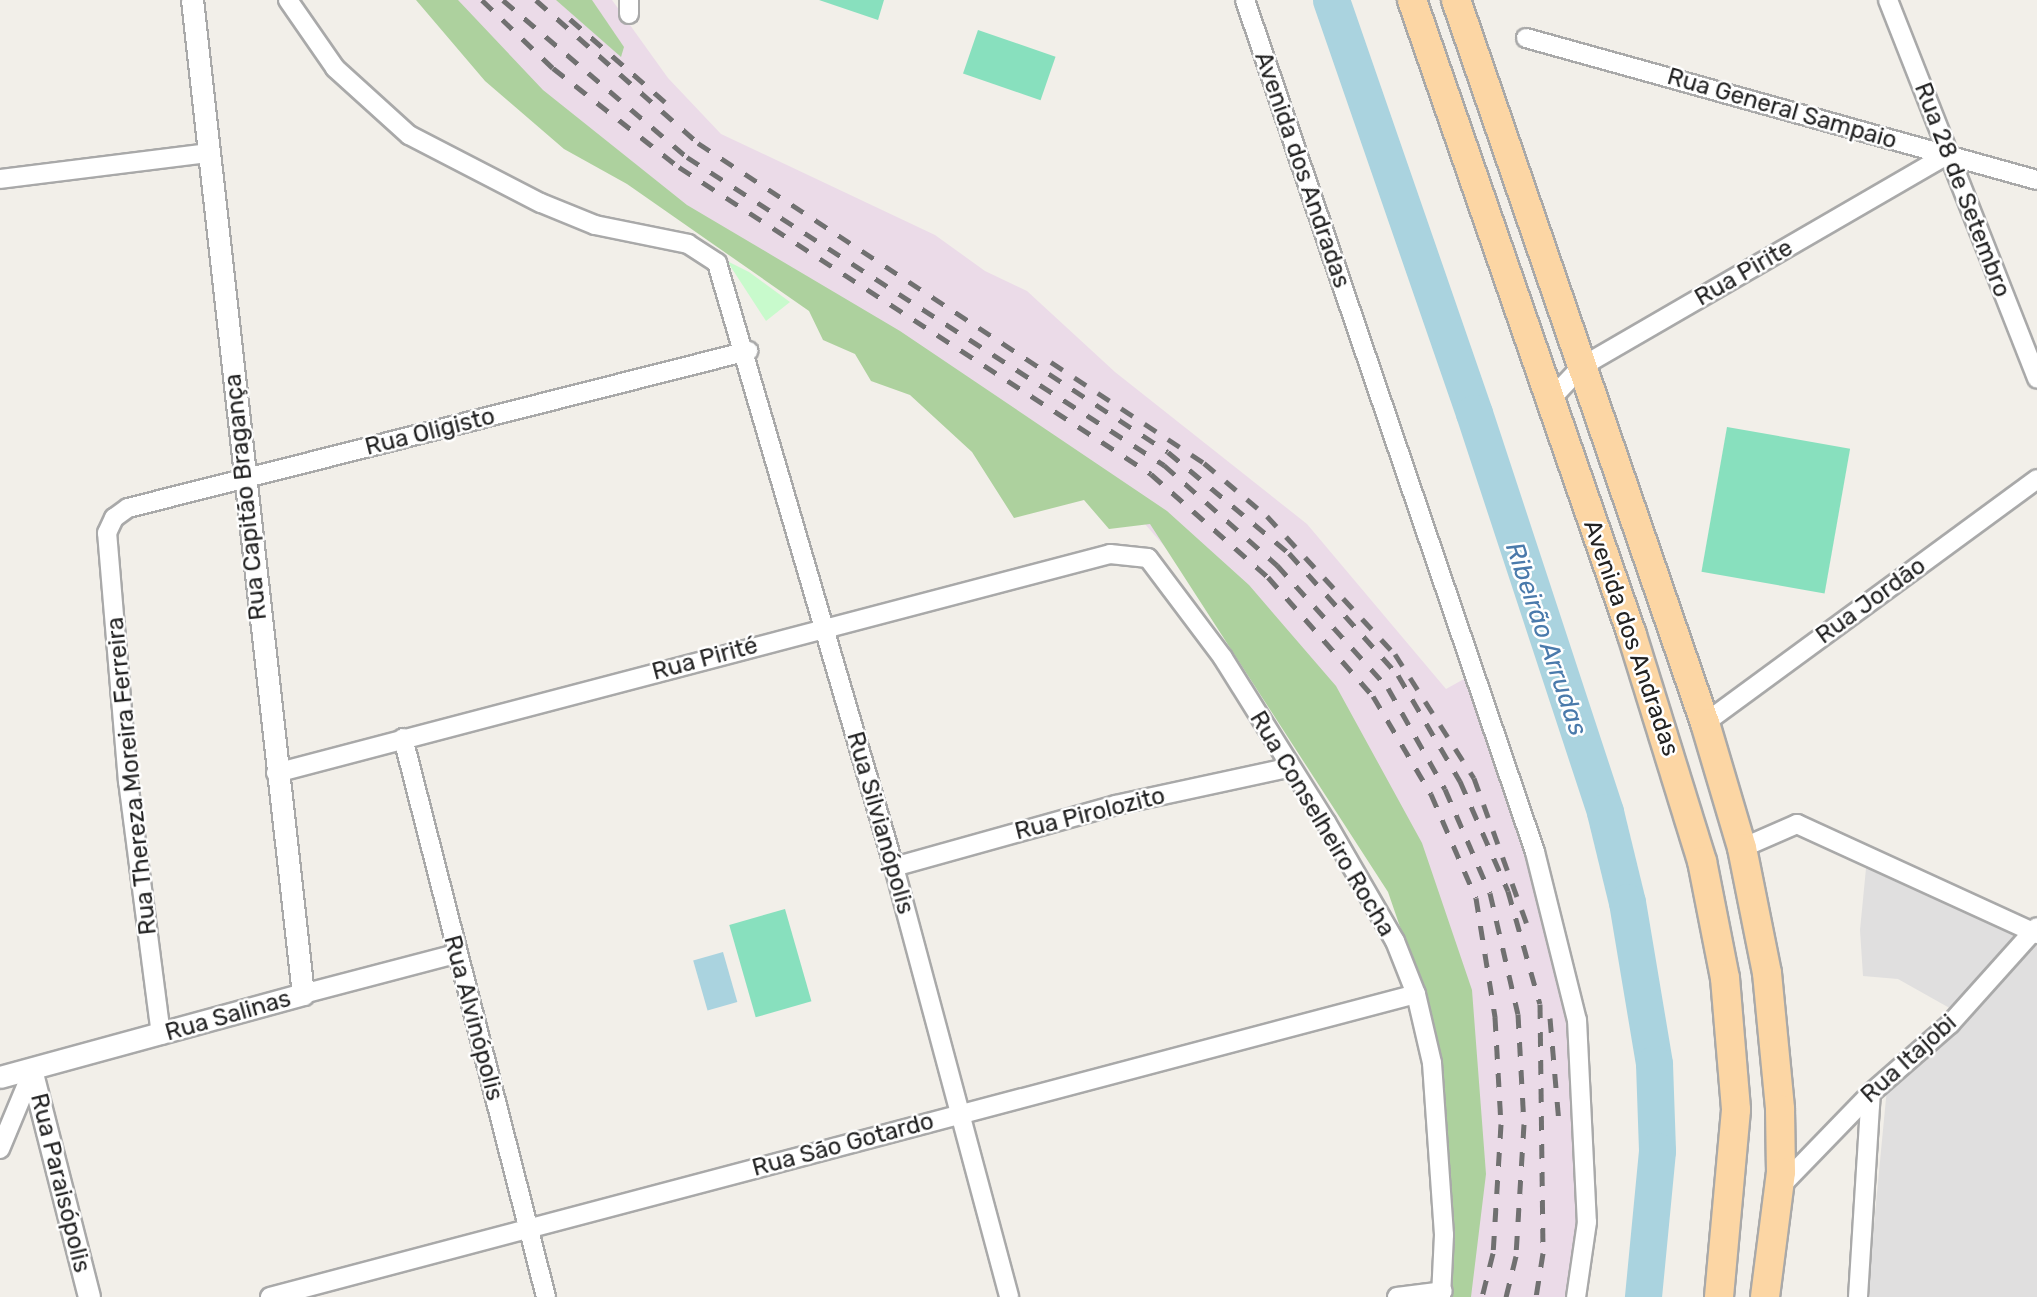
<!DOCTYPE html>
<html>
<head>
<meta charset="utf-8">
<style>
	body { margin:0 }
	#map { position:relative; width:2037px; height:1297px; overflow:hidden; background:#f2efe9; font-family:Rubik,sans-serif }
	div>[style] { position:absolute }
	.residential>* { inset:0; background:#e0dfdf }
	.industrial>* { inset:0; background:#ebdbe8 }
	.forest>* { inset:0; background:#add19e }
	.park>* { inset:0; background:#c8facc }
	.pitch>* { inset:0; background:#88e0be; transform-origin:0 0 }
	.water>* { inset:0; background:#aad3df; transform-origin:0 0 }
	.river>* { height:37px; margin:-18.5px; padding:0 18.5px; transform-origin:18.5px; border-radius:18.5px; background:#aad3df }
	.roads { filter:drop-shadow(2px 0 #a9a9a9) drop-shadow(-2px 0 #a9a9a9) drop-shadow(0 2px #a9a9a9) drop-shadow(0 -2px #a9a9a9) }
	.minor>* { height:18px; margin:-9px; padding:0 9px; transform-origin:9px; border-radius:9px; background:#fff }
	.tertiary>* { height:21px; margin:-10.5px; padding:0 10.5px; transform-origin:10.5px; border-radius:10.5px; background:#fff }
	.primary>* { height:28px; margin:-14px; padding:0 14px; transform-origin:14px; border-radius:14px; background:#fcd6a4 }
	.rail>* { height:5px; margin-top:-2.5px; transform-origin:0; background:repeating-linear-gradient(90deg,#707070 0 14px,transparent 0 28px) }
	span { translate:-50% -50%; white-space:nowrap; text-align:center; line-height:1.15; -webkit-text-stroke:5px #fff; paint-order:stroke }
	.street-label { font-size:24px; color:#222 }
	.water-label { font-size:26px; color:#4a7aab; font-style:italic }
</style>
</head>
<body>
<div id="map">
	<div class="residential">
		<i style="clip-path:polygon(1867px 858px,2037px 935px,2037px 1297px,1867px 1297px,1887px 1088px,1962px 1015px,1898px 979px,1863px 976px,1860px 930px)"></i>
	</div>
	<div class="industrial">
		<i style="clip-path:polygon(446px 0,612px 0,668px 78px,721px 134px,935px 235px,985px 271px,1027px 291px,1115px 372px,1307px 524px,1446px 689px,1473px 674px,1569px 991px,1587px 1190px,1570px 1297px,1452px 1297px,1463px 1201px,1396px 871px,1199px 586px,1138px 516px,971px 424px,642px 184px)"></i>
	</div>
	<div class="forest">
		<i style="clip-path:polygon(416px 0,458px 0,543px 90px,687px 205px,900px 331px,1167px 511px,1249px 585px,1336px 686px,1422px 843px,1472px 990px,1486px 1174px,1471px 1297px,1446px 1297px,1426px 1002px,1388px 892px,1150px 524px,1109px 529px,1084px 500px,1014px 518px,972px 452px,910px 395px,871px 381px,855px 354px,823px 340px,809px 311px,627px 184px,564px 149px,485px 81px)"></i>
		<i style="clip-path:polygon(556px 0,592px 0,624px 47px,621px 57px)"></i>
	</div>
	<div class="park">
		<i style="clip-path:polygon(727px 261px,749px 272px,790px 302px,766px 321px)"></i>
	</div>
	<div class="pitch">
		<i style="clip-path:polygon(819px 0,884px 0,878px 20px)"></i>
		<i style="left:978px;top:30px;width:82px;height:46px;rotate:19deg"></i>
		<i style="left:1727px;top:427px;width:125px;height:147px;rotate:10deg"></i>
		<i style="left:785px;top:909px;width:96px;height:58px;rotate:74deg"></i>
	</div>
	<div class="water">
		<i style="left:723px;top:952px;width:52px;height:31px;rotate:74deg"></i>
	</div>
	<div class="river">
		<i style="left:1331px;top:0;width:437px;rotate:70.9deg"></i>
		<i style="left:1474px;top:413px;width:420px;rotate:71.8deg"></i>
		<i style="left:1605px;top:812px;width:93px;rotate:76.3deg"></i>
		<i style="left:1627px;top:902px;width:164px;rotate:80.5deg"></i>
		<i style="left:1654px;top:1064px;width:87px;rotate:88deg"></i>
		<i style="left:1657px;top:1151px;width:147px;rotate:95.5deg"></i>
	</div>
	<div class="roads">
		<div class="minor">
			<i style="left:288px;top:0;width:83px;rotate:55.3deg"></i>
			<i style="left:335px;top:68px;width:100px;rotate:42.2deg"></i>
			<i style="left:409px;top:135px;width:148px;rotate:27.3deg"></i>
			<i style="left:541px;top:203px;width:58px;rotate:22.2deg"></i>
			<i style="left:595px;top:225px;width:95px;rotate:11.5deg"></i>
			<i style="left:688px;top:244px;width:35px;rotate:33deg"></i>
			<i style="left:717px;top:263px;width:629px;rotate:73.67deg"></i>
			<i style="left:894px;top:867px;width:445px;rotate:75deg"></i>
			<i style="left:1245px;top:0;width:900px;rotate:71.2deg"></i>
			<i style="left:1535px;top:852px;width:173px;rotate:76deg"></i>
			<i style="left:1577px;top:1020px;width:202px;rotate:87.2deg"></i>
			<i style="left:1587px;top:1222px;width:76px;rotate:98.3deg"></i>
			<i style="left:1888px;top:0;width:407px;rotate:68.5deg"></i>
			<i style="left:629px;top:14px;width:14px;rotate:-90deg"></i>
			<i style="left:1526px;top:38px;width:530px;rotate:15.53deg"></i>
			<i style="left:0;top:179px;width:210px;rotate:-7.1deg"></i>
			<i style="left:1549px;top:401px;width:47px;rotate:-46.7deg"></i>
			<i style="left:1581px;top:367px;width:423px;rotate:-30.1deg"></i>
			<i style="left:1705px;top:723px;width:412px;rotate:-36.3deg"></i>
			<i style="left:403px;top:738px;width:577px;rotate:75.65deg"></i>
			<i style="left:276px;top:773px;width:862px;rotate:-14.71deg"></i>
			<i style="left:1110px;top:554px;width:38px;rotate:6deg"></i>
			<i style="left:1148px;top:558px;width:125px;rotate:53.1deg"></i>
			<i style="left:1223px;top:658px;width:194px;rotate:57.9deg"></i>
			<i style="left:1326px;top:822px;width:138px;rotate:59.9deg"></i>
			<i style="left:1395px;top:941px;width:57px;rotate:68.4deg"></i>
			<i style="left:1416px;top:994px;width:71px;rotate:76.9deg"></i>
			<i style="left:1432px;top:1063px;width:172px;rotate:86deg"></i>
			<i style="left:1444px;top:1235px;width:62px;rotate:92.8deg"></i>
			<i style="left:1742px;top:848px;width:60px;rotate:-23.6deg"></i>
			<i style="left:1797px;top:824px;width:264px;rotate:24.6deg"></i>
			<i style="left:894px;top:867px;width:230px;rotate:-15.6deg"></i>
			<i style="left:1116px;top:805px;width:175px;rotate:-12.2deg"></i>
			<i style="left:303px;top:994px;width:158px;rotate:-14.7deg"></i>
			<i style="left:161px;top:1035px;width:255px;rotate:-97.4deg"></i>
			<i style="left:128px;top:782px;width:250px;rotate:-94.8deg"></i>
			<i style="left:107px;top:533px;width:17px;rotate:-65deg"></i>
			<i style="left:114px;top:518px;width:17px;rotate:-36deg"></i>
			<i style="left:128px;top:508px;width:640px;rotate:-14.21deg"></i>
			<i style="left:0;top:1149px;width:83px;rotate:-67.4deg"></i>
			<i style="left:1779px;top:1188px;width:132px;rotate:-45.9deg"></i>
			<i style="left:1871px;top:1093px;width:105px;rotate:-41.1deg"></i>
			<i style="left:1950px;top:1024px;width:130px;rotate:-48.1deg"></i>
			<i style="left:270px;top:1297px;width:1185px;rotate:-14.81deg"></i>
			<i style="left:1397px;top:1297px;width:46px;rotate:-7.4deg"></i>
			<i style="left:1858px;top:1297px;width:204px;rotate:-86.4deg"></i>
		</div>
		<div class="tertiary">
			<i style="left:31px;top:1069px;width:235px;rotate:75.7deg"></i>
			<i style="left:0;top:1077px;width:314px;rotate:-15.3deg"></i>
			<i style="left:303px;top:994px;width:1000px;rotate:-96.37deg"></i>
		</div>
		<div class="primary">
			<i style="left:1412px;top:0;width:672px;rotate:70.89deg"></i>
			<i style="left:1632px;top:635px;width:237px;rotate:72.8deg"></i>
			<i style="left:1702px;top:861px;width:119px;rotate:78.9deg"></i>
			<i style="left:1725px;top:978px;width:132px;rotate:85.2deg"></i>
			<i style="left:1736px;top:1110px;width:188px;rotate:95.2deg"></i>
			<i style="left:1456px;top:0;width:765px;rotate:71deg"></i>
			<i style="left:1705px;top:723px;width:130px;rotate:73.5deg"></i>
			<i style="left:1742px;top:848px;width:127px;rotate:78.7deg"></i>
			<i style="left:1767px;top:973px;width:137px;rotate:84.5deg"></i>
			<i style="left:1780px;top:1109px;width:63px;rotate:89.1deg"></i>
			<i style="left:1781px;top:1172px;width:126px;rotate:97.3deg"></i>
		</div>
	</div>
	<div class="rail">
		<i style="left:482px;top:0;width:98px;rotate:43.8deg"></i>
		<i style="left:553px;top:68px;width:160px;rotate:38.2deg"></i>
		<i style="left:679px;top:167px;width:563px;rotate:33.04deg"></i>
		<i style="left:1151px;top:474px;width:156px;rotate:41.4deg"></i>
		<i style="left:1268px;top:577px;width:159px;rotate:48.6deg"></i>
		<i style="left:1373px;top:696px;width:114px;rotate:59.4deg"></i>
		<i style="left:1431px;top:794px;width:113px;rotate:66.6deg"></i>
		<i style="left:1476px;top:898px;width:121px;rotate:80.9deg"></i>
		<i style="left:1495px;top:1017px;width:107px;rotate:86.8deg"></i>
		<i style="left:1501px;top:1124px;width:129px;rotate:93.5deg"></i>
		<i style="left:1493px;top:1253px;width:45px;rotate:104deg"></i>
		<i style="left:503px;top:0;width:242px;rotate:40.5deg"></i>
		<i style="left:687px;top:157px;width:568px;rotate:32.85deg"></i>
		<i style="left:1164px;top:465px;width:151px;rotate:41.5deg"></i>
		<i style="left:1277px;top:565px;width:166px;rotate:47.9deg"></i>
		<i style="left:1388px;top:688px;width:116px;rotate:60.6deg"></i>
		<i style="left:1445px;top:789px;width:113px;rotate:66.6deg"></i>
		<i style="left:1490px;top:893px;width:124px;rotate:77deg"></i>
		<i style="left:1518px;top:1014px;width:110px;rotate:86.9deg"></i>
		<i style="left:1524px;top:1124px;width:132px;rotate:93.5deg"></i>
		<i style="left:1516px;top:1256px;width:42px;rotate:103.7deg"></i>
		<i style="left:536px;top:0;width:216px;rotate:41.4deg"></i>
		<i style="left:698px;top:143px;width:562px;rotate:33.32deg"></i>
		<i style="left:1168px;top:452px;width:158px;rotate:39.9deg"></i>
		<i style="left:1289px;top:553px;width:164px;rotate:48.2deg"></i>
		<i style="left:1398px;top:675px;width:123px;rotate:59.7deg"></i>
		<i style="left:1460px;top:781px;width:120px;rotate:66.4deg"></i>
		<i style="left:1508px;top:891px;width:117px;rotate:74.2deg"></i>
		<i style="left:1540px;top:1004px;width:249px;rotate:89.3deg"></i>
		<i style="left:1543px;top:1253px;width:45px;rotate:99deg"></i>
		<i style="left:570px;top:19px;width:126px;rotate:41.1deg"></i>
		<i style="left:1051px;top:362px;width:183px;rotate:33.4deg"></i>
		<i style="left:1204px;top:463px;width:82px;rotate:40.1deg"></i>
		<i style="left:1267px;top:516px;width:188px;rotate:47.2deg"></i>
		<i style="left:1395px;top:654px;width:147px;rotate:57.5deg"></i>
		<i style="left:1474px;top:778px;width:165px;rotate:70.1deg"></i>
		<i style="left:1550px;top:1018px;width:105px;rotate:85.1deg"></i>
	</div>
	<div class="street-label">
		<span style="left:1782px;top:109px;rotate:16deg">Rua General Sampaio</span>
		<span style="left:1302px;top:170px;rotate:71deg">Avenida dos Andradas</span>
		<span style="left:1962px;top:190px;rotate:69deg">Rua 28 de Setembro</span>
		<span style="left:1744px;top:273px;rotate:-30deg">Rua Pirite</span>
		<span style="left:430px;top:432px;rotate:-14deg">Rua Oligisto</span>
		<span style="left:246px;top:497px;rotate:-96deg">Rua Capitão Bragança</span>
		<span style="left:1871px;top:601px;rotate:-36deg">Rua Jordão</span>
		<span style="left:1631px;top:638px;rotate:71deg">Avenida dos Andradas</span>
		<span style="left:705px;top:659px;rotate:-15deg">Rua Pirité</span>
		<span style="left:132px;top:776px;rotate:-96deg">Rua Thereza Moreira Ferreira</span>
		<span style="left:1090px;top:814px;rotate:-14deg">Rua Pirolozito</span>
		<span style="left:880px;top:823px;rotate:74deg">Rua Silvianópolis</span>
		<span style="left:1322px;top:824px;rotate:59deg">Rua Conselheiro Rocha</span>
		<span style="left:228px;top:1016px;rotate:-16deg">Rua Salinas</span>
		<span style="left:473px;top:1018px;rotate:75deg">Rua Alvinópolis</span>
		<span style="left:1909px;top:1059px;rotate:-42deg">Rua Itajobi</span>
		<span style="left:843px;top:1145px;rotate:-15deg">Rua São Gotardo</span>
		<span style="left:60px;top:1183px;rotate:76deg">Rua Paraisópolis</span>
	</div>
	<div class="water-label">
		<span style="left:1546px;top:639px;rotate:71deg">Ribeirão Arrudas</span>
	</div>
</div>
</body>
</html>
